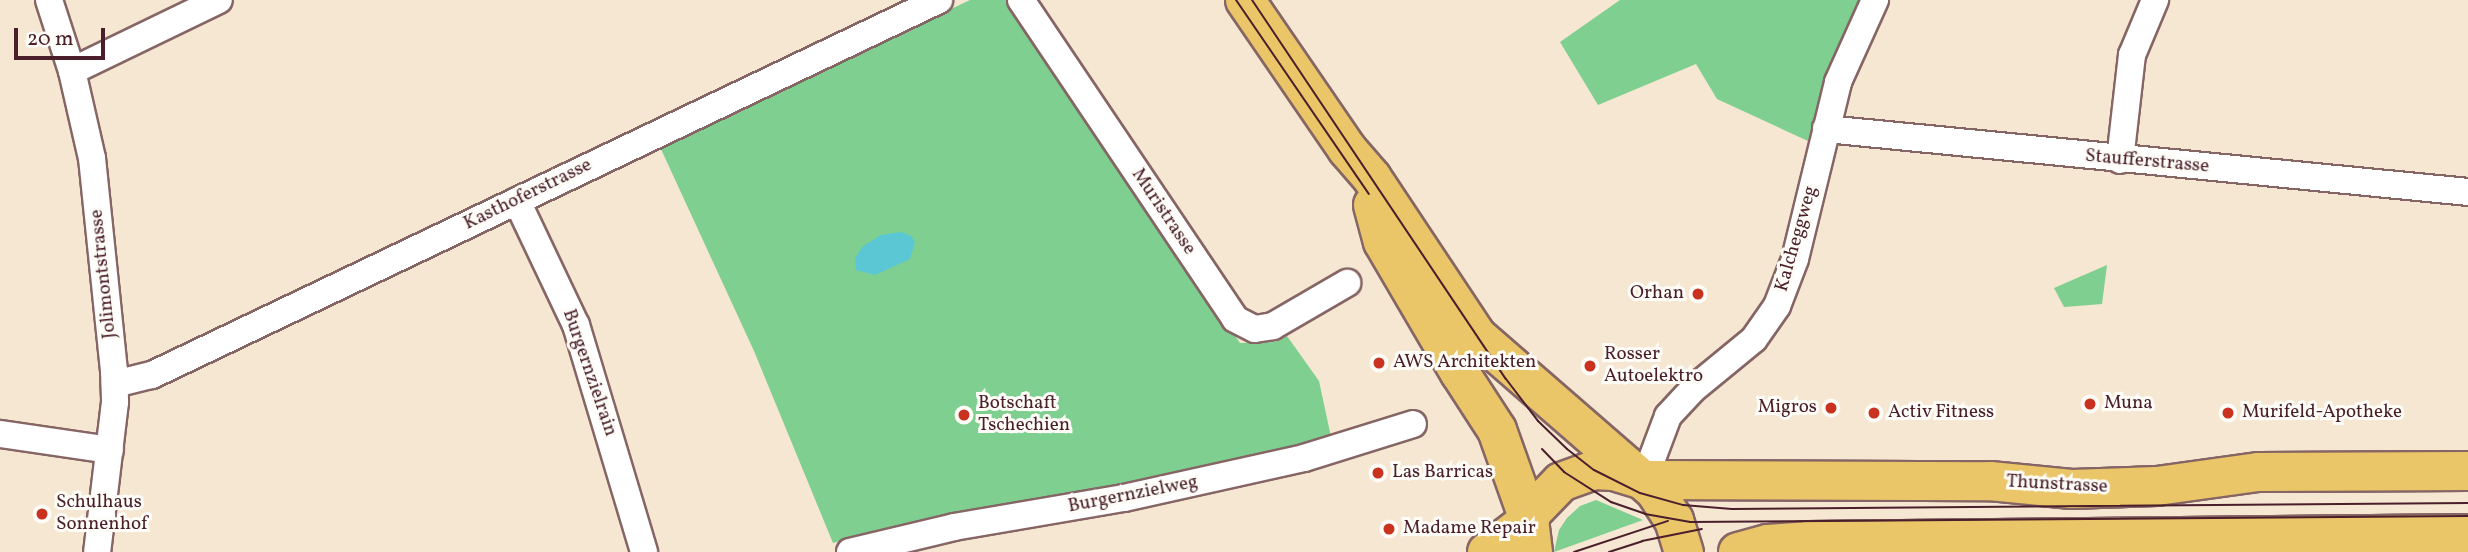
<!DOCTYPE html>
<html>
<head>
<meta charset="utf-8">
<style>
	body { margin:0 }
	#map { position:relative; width:2468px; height:552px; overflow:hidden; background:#f5e7d1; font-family:Vollkorn,serif }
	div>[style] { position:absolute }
	.green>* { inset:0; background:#7fcf90 }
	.water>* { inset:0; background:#5bc7d4 }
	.roads { filter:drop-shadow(2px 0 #866565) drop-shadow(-2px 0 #866565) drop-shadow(0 2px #866565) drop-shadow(0 -2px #866565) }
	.minor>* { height:26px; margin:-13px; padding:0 13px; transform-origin:13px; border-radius:13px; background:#fff }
	.primary>* { height:38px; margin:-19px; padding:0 19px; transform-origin:19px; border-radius:19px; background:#ebc669 }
	.tram>* { height:2px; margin:-1px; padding:0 1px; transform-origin:1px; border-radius:1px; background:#4a1f2b }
	.dots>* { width:19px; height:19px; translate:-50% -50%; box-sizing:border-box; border:4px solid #fdfcf7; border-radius:50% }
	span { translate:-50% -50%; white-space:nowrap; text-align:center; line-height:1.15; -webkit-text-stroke:6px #fdfcf7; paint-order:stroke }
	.street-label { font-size:19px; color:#4a1f2b }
	.poi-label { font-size:19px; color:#4a1f2b }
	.right { translate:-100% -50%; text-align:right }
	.left { translate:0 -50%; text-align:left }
	.scale { position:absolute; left:14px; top:28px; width:91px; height:32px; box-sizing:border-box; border:4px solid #4a1f2b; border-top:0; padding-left:9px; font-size:21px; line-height:24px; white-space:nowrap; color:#4a1f2b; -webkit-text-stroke:5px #fdfcf7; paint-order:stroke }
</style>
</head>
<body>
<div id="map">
	<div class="green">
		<i style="clip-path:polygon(970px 0,1006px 0,1240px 343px,1275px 342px,1287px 336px,1319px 381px,1331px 437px,1119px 486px,877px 530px,833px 543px,754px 351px,660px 147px)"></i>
		<i style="clip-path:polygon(1620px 0,1864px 0,1827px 78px,1808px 141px,1717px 99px,1696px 64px,1598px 105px,1560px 42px)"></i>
		<i style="clip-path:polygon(2107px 265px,2102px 304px,2064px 307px,2054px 288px)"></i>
		<i style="clip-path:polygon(1596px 500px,1643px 520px,1554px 552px,1559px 530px,1567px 518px,1580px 506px)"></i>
	</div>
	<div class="water">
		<i style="clip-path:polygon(901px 232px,911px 236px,915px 242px,910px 259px,875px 275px,856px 270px,855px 259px,862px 247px,881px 235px)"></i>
	</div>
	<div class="roads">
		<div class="minor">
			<i style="left:49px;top:0;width:75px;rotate:72.1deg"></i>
			<i style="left:72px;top:71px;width:89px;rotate:77.1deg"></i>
			<i style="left:92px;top:158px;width:214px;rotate:84.1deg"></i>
			<i style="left:114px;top:371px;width:31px;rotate:88deg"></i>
			<i style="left:115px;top:402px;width:151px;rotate:96.8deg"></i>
			<i style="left:1021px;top:0;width:384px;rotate:56.1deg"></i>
			<i style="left:1235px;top:319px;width:22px;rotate:27deg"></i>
			<i style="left:1255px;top:329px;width:18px;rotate:-9deg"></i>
			<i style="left:1273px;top:326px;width:86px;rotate:-30.2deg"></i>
			<i style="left:72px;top:71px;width:163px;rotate:-25.8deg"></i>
			<i style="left:1826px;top:129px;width:645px;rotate:5.6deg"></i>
			<i style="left:2120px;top:160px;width:106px;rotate:-83.5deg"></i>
			<i style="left:2132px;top:55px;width:60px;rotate:-67.3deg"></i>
			<i style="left:517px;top:201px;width:137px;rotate:64.6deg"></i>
			<i style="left:576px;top:325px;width:237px;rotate:73.3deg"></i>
			<i style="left:115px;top:384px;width:38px;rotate:-14deg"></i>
			<i style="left:152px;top:375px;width:872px;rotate:-25.48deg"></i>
			<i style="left:0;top:434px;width:111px;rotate:8.3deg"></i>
			<i style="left:1644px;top:480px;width:68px;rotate:-69.4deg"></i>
			<i style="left:1668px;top:416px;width:35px;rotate:-47deg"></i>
			<i style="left:1692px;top:390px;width:80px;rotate:-39.4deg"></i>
			<i style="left:1754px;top:339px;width:40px;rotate:-55.1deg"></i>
			<i style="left:1777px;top:306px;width:50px;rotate:-69deg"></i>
			<i style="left:1795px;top:259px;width:182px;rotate:-76.3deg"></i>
			<i style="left:1838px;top:82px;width:90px;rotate:-65.7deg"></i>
			<i style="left:850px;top:552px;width:107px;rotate:-13.5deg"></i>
			<i style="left:954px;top:527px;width:172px;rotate:-9.7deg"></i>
			<i style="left:1124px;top:498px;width:184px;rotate:-12.5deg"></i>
			<i style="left:1304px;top:458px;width:114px;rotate:-17.3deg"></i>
		</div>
		<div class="primary">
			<i style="left:1245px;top:0;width:181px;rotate:55.6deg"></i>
			<i style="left:1347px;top:149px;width:38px;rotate:49deg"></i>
			<i style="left:1372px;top:178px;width:190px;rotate:56.4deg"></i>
			<i style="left:1477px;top:336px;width:236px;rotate:41deg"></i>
			<i style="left:1655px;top:491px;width:35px;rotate:57deg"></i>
			<i style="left:1674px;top:520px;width:34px;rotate:73deg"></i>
			<i style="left:1373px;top:205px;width:38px;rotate:75deg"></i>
			<i style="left:1383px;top:242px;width:152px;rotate:59.6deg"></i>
			<i style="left:1460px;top:373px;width:68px;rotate:57deg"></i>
			<i style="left:1497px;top:430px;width:96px;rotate:70.4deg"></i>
			<i style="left:1487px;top:552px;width:53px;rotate:-37.3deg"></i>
			<i style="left:1533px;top:552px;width:32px;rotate:-97deg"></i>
			<i style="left:1529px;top:520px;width:10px;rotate:-66deg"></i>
			<i style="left:1533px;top:511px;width:40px;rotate:-46deg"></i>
			<i style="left:1561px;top:482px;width:35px;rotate:-20deg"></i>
			<i style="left:1594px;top:470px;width:20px;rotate:3deg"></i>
			<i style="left:1614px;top:471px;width:31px;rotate:17deg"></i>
			<i style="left:1644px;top:480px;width:346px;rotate:0.2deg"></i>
			<i style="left:1990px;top:481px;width:82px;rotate:5.6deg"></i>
			<i style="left:2072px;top:489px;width:85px;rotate:-2deg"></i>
			<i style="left:2157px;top:486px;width:102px;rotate:-7.9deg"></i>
			<i style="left:2258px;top:472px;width:210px;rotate:-0.3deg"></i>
			<i style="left:1738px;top:552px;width:31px;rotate:-15deg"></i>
			<i style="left:1768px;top:544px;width:39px;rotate:-4deg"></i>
			<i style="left:1807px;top:541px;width:661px;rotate:-0.61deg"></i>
		</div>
	</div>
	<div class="tram">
		<i style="left:1236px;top:0;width:235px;rotate:55.6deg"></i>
		<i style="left:1252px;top:0;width:456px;rotate:56.2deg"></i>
		<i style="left:1506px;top:379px;width:53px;rotate:52.7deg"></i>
		<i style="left:1538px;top:421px;width:40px;rotate:44deg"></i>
		<i style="left:1567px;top:449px;width:34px;rotate:38deg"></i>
		<i style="left:1594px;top:470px;width:51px;rotate:26.6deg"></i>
		<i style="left:1640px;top:493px;width:45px;rotate:15.6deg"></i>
		<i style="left:1683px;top:505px;width:49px;rotate:4.7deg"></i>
		<i style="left:1732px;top:509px;width:736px;rotate:-0.47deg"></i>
		<i style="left:1542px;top:449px;width:32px;rotate:46deg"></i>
		<i style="left:1564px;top:472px;width:56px;rotate:32.6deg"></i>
		<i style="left:1611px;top:502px;width:36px;rotate:19deg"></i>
		<i style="left:1645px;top:514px;width:46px;rotate:10.1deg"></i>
		<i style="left:1690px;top:522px;width:778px;rotate:-0.44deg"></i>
		<i style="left:1574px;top:552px;width:99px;rotate:-18.3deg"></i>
		<i style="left:1609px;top:552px;width:35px;rotate:-18deg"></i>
		<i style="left:1642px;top:541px;width:61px;rotate:-11.3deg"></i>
	</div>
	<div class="dots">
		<i style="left:1698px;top:294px;background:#c8321e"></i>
		<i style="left:1379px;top:363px;background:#c8321e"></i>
		<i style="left:1590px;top:366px;background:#c8321e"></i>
		<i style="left:2090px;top:404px;background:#c8321e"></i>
		<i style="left:1831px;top:408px;background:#c8321e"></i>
		<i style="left:1874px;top:413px;background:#c8321e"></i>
		<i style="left:2228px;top:413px;background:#c8321e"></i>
		<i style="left:964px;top:415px;background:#c8321e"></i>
		<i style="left:1378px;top:473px;background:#c8321e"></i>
		<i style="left:42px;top:514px;background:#c8321e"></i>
		<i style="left:1389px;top:529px;background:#c8321e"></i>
	</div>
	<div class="street-label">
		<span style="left:2147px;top:162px;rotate:5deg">Staufferstrasse</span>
		<span style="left:528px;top:195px;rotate:-26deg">Kasthoferstrasse</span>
		<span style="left:1163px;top:212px;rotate:56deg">Muristrasse</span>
		<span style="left:1797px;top:239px;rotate:-74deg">Kalcheggweg</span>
		<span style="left:104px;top:274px;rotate:-96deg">Jolimontstrasse</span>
		<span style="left:589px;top:373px;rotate:71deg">Burgernzielrain</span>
		<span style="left:2057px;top:485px;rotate:3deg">Thunstrasse</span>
		<span style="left:1133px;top:495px;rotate:-11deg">Burgernzielweg</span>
	</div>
	<div class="poi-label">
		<span class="right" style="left:1684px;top:294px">Orhan</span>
		<span class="left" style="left:1604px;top:366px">Rosser<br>Autoelektro</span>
		<span class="left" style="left:1393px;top:363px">AWS Architekten</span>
		<span class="left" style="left:978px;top:415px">Botschaft<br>Tschechien</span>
		<span class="left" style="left:2104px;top:404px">Muna</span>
		<span class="right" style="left:1817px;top:408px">Migros</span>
		<span class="left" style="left:1888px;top:413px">Activ Fitness</span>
		<span class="left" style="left:2242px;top:413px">Murifeld-Apotheke</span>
		<span class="left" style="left:1392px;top:473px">Las Barricas</span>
		<span class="left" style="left:56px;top:514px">Schulhaus<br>Sonnenhof</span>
		<span class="left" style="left:1403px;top:529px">Madame Repair</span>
	</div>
	<div class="scale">20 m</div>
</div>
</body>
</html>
